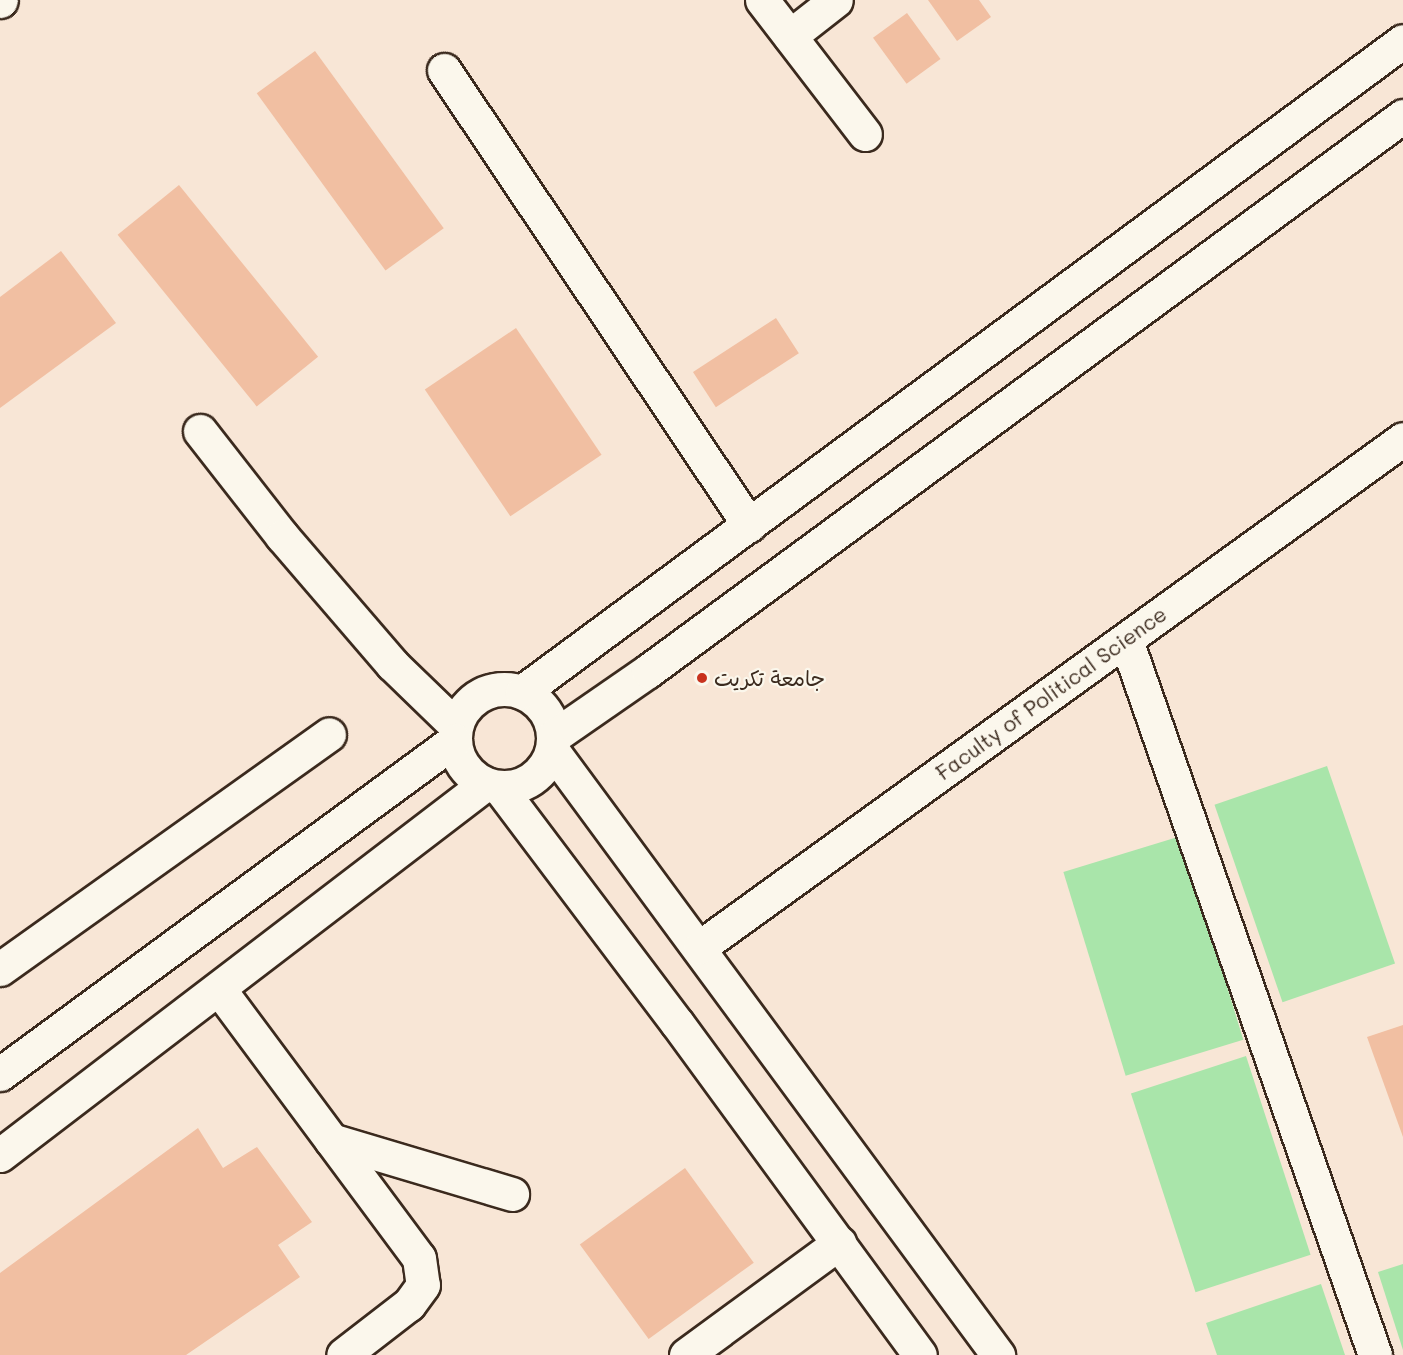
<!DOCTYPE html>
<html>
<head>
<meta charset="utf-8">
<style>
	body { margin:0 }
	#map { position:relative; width:1403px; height:1355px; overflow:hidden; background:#fbf7ec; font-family:Mali,"Playpen Sans Arabic",sans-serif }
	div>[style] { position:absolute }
	.built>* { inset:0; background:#f8e6d6; transform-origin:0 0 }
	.green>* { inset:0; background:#a9e5aa; transform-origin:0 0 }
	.building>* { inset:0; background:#f1bfa2; transform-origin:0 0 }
	.roads { filter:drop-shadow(2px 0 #3b2a1e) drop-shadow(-2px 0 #3b2a1e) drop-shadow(0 2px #3b2a1e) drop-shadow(0 -2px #3b2a1e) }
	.minor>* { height:33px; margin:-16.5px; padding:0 16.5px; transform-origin:16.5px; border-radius:16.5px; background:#fbf7ec }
	.minor>.ring { margin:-16.5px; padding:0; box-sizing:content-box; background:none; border:33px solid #fbf7ec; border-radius:50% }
	.dots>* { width:16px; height:16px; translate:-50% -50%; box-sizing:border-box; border:3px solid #fbf7ec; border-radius:50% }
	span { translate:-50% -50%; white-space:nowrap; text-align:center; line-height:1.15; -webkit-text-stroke:4.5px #fbf7ec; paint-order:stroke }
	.poi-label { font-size:21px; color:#3b2a1e }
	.left { translate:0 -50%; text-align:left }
	.street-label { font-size:21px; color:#3b2a1e }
</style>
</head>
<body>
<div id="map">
	<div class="built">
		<i style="left:0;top:0;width:1403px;height:1355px"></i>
	</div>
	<div class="green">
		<i style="left:1327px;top:766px;width:209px;height:119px;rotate:71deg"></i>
		<i style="left:1181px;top:836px;width:213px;height:123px;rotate:73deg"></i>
		<i style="left:1246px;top:1056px;width:209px;height:121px;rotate:72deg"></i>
		<i style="clip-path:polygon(1403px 1264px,1403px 1350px,1378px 1272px)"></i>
		<i style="clip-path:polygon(1321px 1284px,1345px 1355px,1217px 1355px,1206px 1323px)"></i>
	</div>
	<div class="building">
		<i style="clip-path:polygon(928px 0,979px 0,991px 17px,957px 41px)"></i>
		<i style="left:907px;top:13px;width:57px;height:42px;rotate:54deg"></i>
		<i style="left:315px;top:51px;width:219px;height:72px;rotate:54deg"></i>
		<i style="left:179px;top:185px;width:221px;height:79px;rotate:51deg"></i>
		<i style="clip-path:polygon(61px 251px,116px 323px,0 408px,0 297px)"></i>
		<i style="left:776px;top:318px;width:42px;height:99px;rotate:57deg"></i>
		<i style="left:516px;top:328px;width:153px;height:110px;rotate:56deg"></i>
		<i style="clip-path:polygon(1403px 1025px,1403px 1137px,1367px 1037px)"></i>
		<i style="clip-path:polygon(198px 1128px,223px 1168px,257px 1147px,312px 1222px,278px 1245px,300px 1277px,186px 1355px,0 1355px,0 1273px)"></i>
		<i style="left:685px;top:1168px;width:117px;height:130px;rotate:54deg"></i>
	</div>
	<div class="roads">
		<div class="minor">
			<i style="left:762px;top:0;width:169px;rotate:52.5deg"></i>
			<i style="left:0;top:1px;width:1px;rotate:-45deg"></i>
			<i style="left:790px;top:36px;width:58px;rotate:-38deg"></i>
			<i style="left:444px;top:70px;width:548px;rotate:56.16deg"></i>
			<i style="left:200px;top:431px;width:133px;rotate:52deg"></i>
			<i style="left:282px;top:536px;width:169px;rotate:49.3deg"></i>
			<i style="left:392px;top:664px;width:89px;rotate:44.1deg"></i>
			<i style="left:1126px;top:640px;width:757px;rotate:70.8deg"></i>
			<i class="ring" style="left:455px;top:689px;width:65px;height:65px"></i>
			<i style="left:522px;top:692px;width:1095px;rotate:-36.46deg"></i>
			<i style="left:554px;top:736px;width:114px;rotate:-34.7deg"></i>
			<i style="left:648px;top:671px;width:937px;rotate:-36.32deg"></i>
			<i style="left:552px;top:750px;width:752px;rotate:53.6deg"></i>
			<i style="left:499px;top:787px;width:296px;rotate:53deg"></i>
			<i style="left:677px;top:1023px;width:411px;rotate:53.8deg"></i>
			<i style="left:700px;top:947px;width:867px;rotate:-35.85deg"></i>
			<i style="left:0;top:969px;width:404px;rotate:-35.5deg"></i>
			<i style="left:219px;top:989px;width:335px;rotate:53.4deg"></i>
			<i style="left:419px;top:1258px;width:27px;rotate:82deg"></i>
			<i style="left:423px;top:1285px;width:24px;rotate:126deg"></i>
			<i style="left:409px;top:1304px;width:83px;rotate:142.3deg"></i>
			<i style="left:0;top:1074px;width:564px;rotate:-36.28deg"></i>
			<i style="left:331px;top:1140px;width:189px;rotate:16.6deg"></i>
			<i style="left:0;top:1155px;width:611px;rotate:-37.41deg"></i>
			<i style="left:686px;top:1355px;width:190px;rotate:-36.2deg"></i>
		</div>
	</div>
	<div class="dots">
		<i style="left:702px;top:678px;background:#c8321e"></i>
	</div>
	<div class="poi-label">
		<span class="left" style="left:714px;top:678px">جامعة تكريت</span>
	</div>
	<div class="street-label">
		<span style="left:1051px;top:693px;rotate:-36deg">Faculty of Political Science</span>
	</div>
</div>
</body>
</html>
